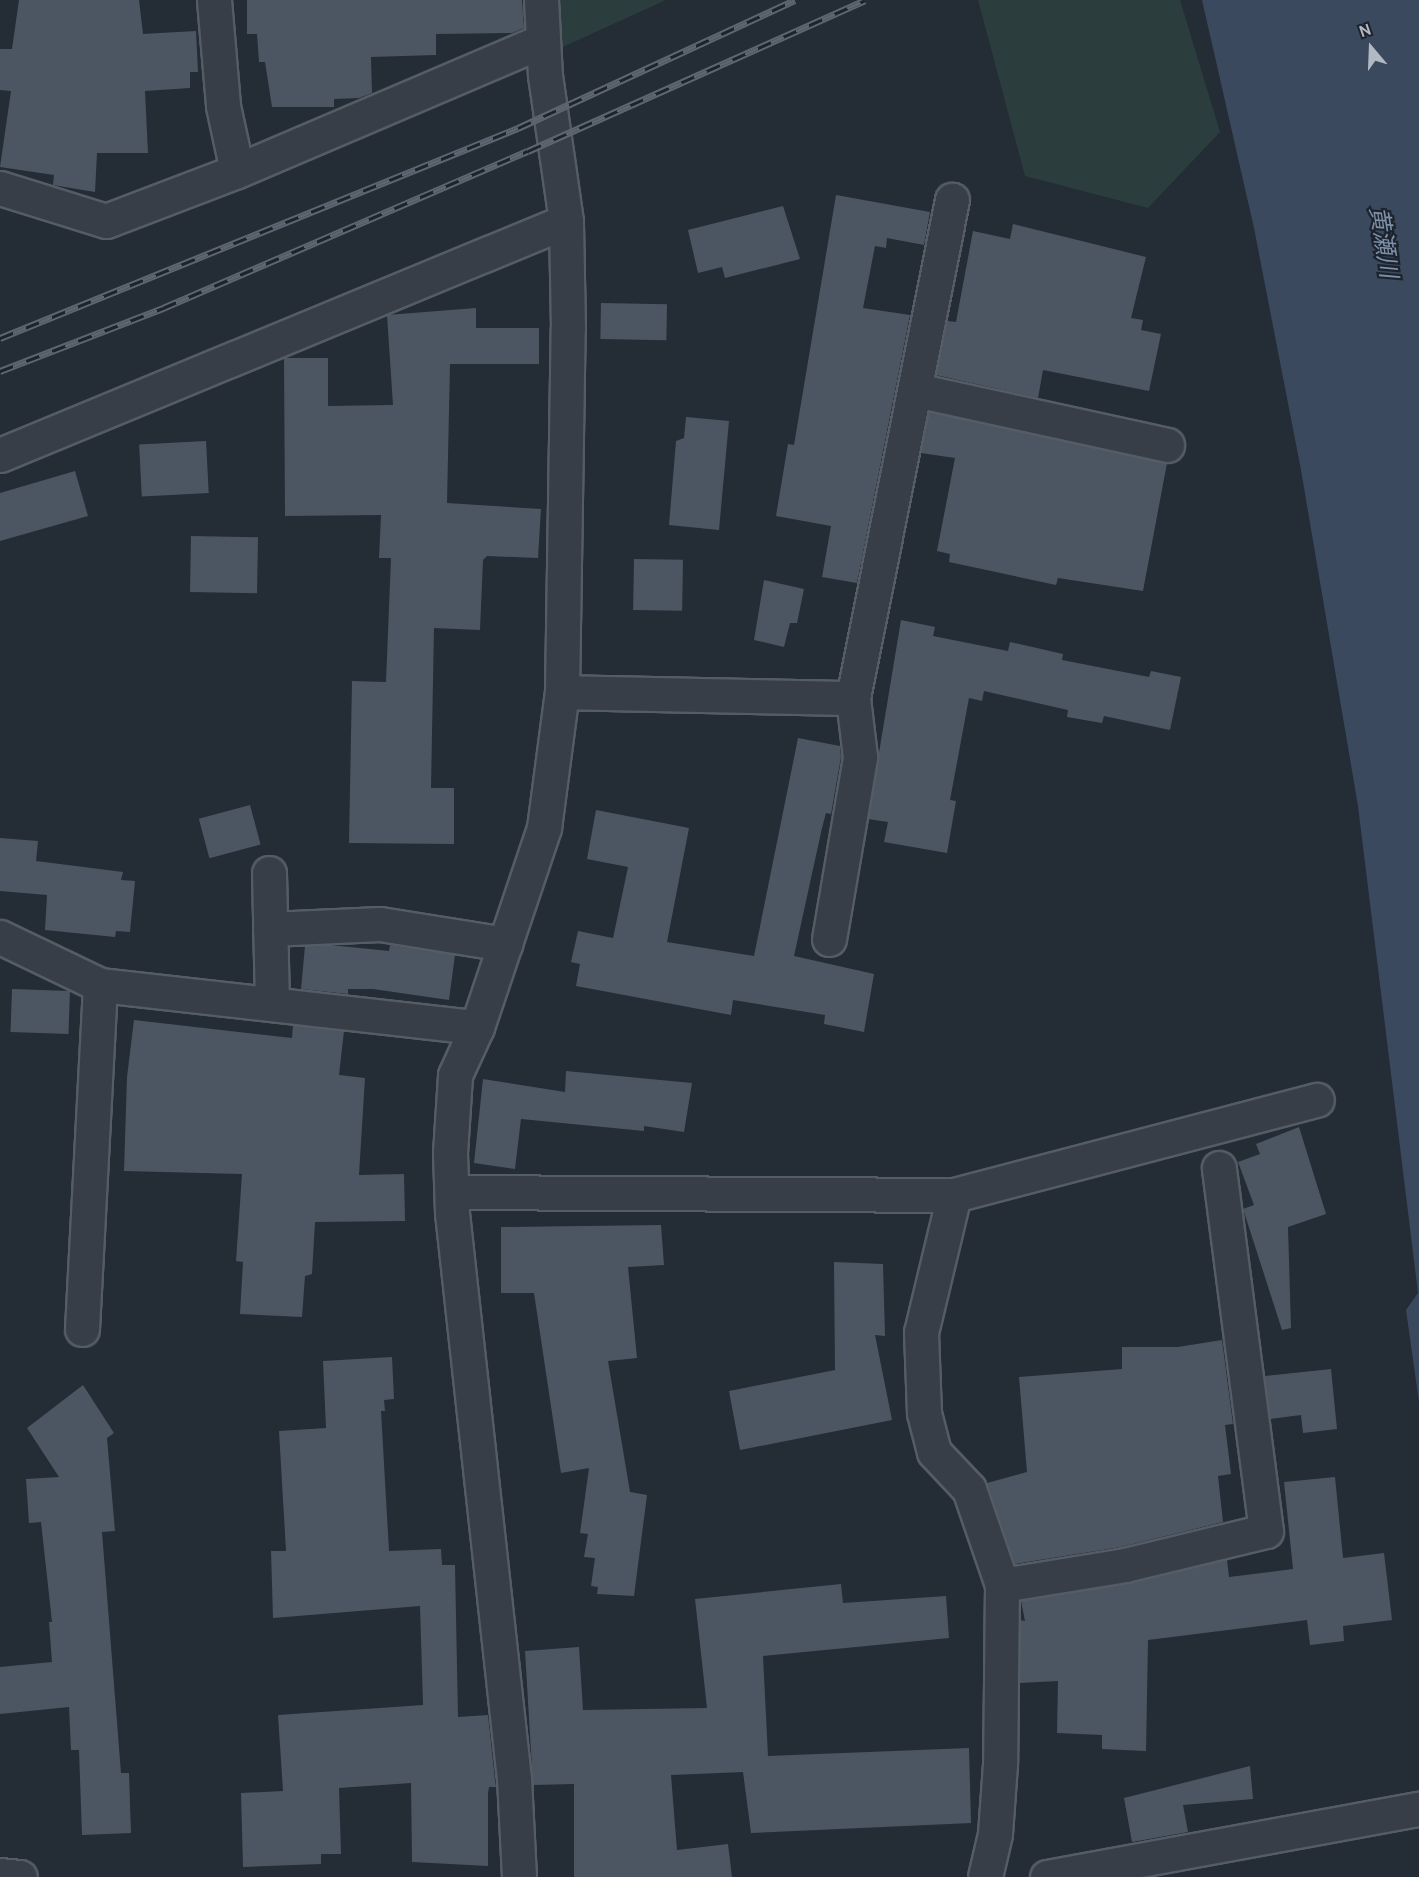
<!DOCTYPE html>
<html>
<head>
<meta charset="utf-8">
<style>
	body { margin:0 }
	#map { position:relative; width:1419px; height:1877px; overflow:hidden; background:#242c36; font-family:Cabin,"Noto Sans JP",sans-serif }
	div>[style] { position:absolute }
	.green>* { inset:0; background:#2c3d3d }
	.water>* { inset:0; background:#3b495e }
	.building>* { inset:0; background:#4c5662; transform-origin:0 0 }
	.roads { filter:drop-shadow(2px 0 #555c65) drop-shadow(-2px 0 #555c65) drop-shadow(0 2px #555c65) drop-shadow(0 -2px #555c65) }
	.minor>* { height:33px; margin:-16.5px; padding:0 16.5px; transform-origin:16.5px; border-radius:16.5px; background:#373e47 }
	.rail>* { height:7px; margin-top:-3.5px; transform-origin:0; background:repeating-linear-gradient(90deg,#1c232c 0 14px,#5d6571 0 28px); box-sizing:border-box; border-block:2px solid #5d6571 }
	span { translate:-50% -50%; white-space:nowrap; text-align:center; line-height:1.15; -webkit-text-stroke:4.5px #1c232c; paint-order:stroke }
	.water-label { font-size:24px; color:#7d8fa9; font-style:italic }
	.north { position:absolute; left:1341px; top:18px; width:60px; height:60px; -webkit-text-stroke:4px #1c232c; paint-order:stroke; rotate:341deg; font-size:16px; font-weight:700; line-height:24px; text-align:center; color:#b2b9c3 }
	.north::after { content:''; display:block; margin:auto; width:21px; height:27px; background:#b2b9c3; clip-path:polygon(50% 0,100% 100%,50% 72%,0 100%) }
</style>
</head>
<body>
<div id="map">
	<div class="green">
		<i style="clip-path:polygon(539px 0,666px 0,543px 56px)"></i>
		<i style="clip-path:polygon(978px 0,1180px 0,1220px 132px,1148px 208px,1025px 176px)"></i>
	</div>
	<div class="water">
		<i style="clip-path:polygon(1202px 0,1419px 0,1419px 1402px,1406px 1310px,1418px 1293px,1358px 806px,1301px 470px,1254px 228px)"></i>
	</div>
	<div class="building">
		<i style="clip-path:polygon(19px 0,139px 0,143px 34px,196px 31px,198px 72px,190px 72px,190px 88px,145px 91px,148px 153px,97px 153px,95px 192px,53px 185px,54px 175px,0 167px,11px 91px,0 90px,0 49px,12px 49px)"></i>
		<i style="clip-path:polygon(247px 0,522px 0,524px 28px,512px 33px,436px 34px,436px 55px,371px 57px,372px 93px,359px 98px,334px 99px,334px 107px,272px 107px,265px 62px,259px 62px,257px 34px,247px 34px)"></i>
		<i style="clip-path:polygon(836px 195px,930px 212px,924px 245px,887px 238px,886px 248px,875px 246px,863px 308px,910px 315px,857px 583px,822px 577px,831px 526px,776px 516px,788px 444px,794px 445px)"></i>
		<i style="clip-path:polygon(783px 206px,800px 259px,725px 278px,722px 267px,698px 273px,688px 230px)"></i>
		<i style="clip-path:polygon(1013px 224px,1146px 257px,1131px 318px,1143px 320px,1141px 330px,1161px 334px,1149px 391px,1043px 370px,1038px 398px,936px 375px,947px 321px,956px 322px,973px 231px,1010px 239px)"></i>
		<i style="left:601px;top:303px;width:66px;height:36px;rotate:1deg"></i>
		<i style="clip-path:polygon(476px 308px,476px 328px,539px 328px,539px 364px,450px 364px,447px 503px,541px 509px,538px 558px,487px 556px,483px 560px,480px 630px,434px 628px,431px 788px,454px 788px,454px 844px,349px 843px,352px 681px,386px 682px,391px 558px,379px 558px,381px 515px,285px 516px,284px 358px,328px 358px,328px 406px,393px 405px,387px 315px)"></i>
		<i style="clip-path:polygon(929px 412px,1167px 463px,1143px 591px,1058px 578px,1056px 585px,949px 562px,950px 554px,937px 551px,955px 458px,921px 453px)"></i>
		<i style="clip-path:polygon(686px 417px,729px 421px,719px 530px,669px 525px,676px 441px,684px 438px)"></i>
		<i style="left:206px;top:441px;width:52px;height:67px;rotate:87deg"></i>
		<i style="clip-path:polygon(75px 471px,88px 516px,0 541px,0 493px)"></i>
		<i style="left:191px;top:536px;width:67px;height:56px;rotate:1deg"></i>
		<i style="left:634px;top:559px;width:49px;height:51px;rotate:1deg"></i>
		<i style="clip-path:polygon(764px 580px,804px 589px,797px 623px,790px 623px,784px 647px,754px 640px)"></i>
		<i style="clip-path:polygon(901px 620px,935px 627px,933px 636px,1008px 651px,1010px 642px,1063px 654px,1062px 660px,1149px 677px,1151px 671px,1181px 677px,1170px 730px,1104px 716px,1102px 723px,1067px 717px,1068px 710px,984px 691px,982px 701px,969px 698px,950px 800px,956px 801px,947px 853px,884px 842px,888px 822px,868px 819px)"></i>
		<i style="clip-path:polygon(798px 738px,840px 746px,841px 757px,831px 814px,826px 813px,822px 828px,794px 956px,874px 974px,864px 1032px,824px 1024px,825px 1015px,733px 1000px,731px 1015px,576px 986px,580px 964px,571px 962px,578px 931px,613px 938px,628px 867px,587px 859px,596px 810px,689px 828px,667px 942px,754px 956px)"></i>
		<i style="left:250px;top:805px;width:41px;height:53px;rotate:75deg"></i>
		<i style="clip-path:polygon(0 838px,38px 841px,36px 861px,123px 872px,121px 880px,135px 881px,130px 932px,116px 931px,115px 937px,45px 930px,47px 895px,0 891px)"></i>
		<i style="clip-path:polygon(330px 945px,389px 951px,390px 945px,455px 955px,449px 1000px,373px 989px,348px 989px,348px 994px,301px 989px,305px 946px)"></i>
		<i style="left:12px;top:989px;width:58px;height:43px;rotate:2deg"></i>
		<i style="clip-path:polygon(134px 1020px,292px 1038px,293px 1025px,344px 1031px,339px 1075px,365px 1078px,359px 1175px,404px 1174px,405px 1221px,315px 1222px,312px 1274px,305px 1276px,302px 1317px,240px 1314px,243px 1262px,236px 1261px,242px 1174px,124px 1171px,127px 1077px)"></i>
		<i style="clip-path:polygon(566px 1071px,692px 1083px,684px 1132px,644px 1126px,644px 1131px,521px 1119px,515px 1169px,474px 1163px,483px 1079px,565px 1092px)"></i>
		<i style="clip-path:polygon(1299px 1127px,1326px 1214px,1288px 1227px,1291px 1328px,1282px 1330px,1244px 1212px,1243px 1209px,1254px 1205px,1238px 1162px,1260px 1154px,1256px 1144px)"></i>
		<i style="clip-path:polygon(661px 1225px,664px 1265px,628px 1267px,637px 1358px,608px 1361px,630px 1492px,647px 1495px,634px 1596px,597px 1594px,598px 1587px,591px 1586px,595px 1558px,584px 1557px,588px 1534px,580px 1533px,589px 1468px,561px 1473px,534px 1293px,501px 1293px,501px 1227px)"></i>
		<i style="clip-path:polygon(834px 1262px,883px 1264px,885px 1336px,875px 1335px,892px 1420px,740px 1450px,729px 1391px,835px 1370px)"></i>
		<i style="clip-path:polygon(1222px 1340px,1233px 1424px,1225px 1425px,1231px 1474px,1218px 1476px,1223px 1522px,1121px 1547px,1015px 1564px,987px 1483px,1027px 1472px,1019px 1377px,1122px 1369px,1122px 1347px,1178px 1347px)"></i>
		<i style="clip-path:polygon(392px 1357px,394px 1399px,384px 1400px,385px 1411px,381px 1411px,389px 1551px,441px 1549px,442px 1565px,455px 1565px,458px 1717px,488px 1715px,495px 1780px,496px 1787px,489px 1787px,488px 1793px,488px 1866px,412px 1862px,411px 1783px,339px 1788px,341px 1854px,321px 1854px,321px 1864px,243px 1867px,241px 1793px,283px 1791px,278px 1715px,423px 1705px,420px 1606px,273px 1618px,271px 1551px,286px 1551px,279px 1431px,326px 1428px,323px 1361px)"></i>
		<i style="clip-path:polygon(1331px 1369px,1337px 1429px,1303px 1433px,1301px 1415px,1270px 1419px,1265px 1376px)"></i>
		<i style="clip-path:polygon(83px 1385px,114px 1433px,107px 1438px,115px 1531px,102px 1532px,121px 1773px,129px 1773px,131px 1833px,82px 1835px,79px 1750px,71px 1750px,69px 1707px,0 1714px,0 1667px,52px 1662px,49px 1622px,52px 1622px,41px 1522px,29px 1523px,26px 1479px,59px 1477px,27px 1428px)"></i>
		<i style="clip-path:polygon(1335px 1477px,1343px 1558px,1384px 1553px,1392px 1620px,1343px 1626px,1344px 1641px,1310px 1645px,1307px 1620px,1148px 1640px,1146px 1751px,1102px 1749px,1102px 1735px,1057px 1733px,1058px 1681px,1020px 1683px,1020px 1620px,1025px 1621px,1021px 1601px,1129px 1583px,1227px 1560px,1229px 1577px,1293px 1569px,1284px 1482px)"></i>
		<i style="clip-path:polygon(841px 1584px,843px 1603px,946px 1596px,949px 1638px,763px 1656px,768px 1756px,969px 1748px,971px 1823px,751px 1833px,743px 1772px,671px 1775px,677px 1850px,728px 1844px,732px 1877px,574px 1877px,574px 1784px,533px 1785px,525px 1651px,579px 1647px,583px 1710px,707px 1708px,695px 1599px)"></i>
		<i style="clip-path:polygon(1250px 1766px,1253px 1799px,1183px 1805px,1188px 1832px,1132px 1842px,1124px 1798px)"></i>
	</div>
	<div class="roads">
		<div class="minor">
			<i style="left:214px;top:0;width:106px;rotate:85.1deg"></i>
			<i style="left:223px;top:106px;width:66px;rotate:77.8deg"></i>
			<i style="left:0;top:188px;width:111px;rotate:17.3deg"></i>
			<i style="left:106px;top:221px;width:140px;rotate:-20.9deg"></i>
			<i style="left:237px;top:171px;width:332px;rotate:-23.1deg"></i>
			<i style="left:915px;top:390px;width:258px;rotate:12.3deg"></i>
			<i style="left:0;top:455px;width:612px;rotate:-22.46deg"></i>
			<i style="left:562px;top:692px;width:291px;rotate:1.2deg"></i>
			<i style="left:269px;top:873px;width:131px;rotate:88.7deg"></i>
			<i style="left:270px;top:929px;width:110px;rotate:-2.6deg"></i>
			<i style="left:380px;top:924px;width:127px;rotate:9.1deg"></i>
			<i style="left:0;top:937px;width:111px;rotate:25.6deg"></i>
			<i style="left:100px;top:985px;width:379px;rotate:6.4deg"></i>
			<i style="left:829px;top:939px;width:185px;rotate:-80.3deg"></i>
			<i style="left:860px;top:757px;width:59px;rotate:-96.8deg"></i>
			<i style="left:853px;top:698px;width:508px;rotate:-78.76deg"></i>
			<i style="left:452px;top:1192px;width:502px;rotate:0.34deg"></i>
			<i style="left:954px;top:1195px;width:375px;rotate:-14.7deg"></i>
			<i style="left:954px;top:1195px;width:141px;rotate:103.5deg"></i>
			<i style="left:921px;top:1332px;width:81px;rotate:87.9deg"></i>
			<i style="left:924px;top:1413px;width:40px;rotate:75.6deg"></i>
			<i style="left:934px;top:1452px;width:51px;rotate:46.6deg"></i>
			<i style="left:969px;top:1489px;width:102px;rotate:71deg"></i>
			<i style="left:1002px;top:1585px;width:179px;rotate:90.6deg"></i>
			<i style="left:1000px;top:1764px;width:70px;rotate:94.1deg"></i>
			<i style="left:995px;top:1834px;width:44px;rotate:103.1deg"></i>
			<i style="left:82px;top:1329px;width:344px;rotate:-87deg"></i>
			<i style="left:1002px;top:1585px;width:125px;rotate:-9.2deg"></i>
			<i style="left:1125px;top:1565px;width:145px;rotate:-13.6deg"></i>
			<i style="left:1266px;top:1531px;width:366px;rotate:-97.4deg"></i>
			<i style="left:0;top:1875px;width:20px;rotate:6deg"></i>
			<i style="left:519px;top:1877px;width:98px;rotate:-92.9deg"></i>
			<i style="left:514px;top:1779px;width:569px;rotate:-96.25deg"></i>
			<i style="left:452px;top:1213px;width:60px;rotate:-91.9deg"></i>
			<i style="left:450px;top:1153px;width:78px;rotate:-86.3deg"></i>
			<i style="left:455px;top:1075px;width:53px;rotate:-65.4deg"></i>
			<i style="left:477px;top:1027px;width:210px;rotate:-71.4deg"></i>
			<i style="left:544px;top:828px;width:137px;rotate:-82.5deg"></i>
			<i style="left:562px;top:692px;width:364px;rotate:-89.1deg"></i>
			<i style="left:568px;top:328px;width:107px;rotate:-91.1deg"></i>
			<i style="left:566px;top:221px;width:147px;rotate:-98.2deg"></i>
			<i style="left:545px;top:76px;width:76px;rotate:-93deg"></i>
			<i style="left:1047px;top:1877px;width:378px;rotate:-10.4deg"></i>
		</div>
	</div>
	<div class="rail">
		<i style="left:0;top:338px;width:559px;rotate:-22.07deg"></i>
		<i style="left:518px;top:128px;width:305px;rotate:-24.8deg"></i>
		<i style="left:0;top:371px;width:175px;rotate:-21.1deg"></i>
		<i style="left:163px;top:308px;width:397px;rotate:-23.3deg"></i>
		<i style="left:528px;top:151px;width:369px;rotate:-24.1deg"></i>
	</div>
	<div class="water-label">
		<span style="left:1384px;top:242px;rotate:81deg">黄瀬川</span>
	</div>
	<div class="north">N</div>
</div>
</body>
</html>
